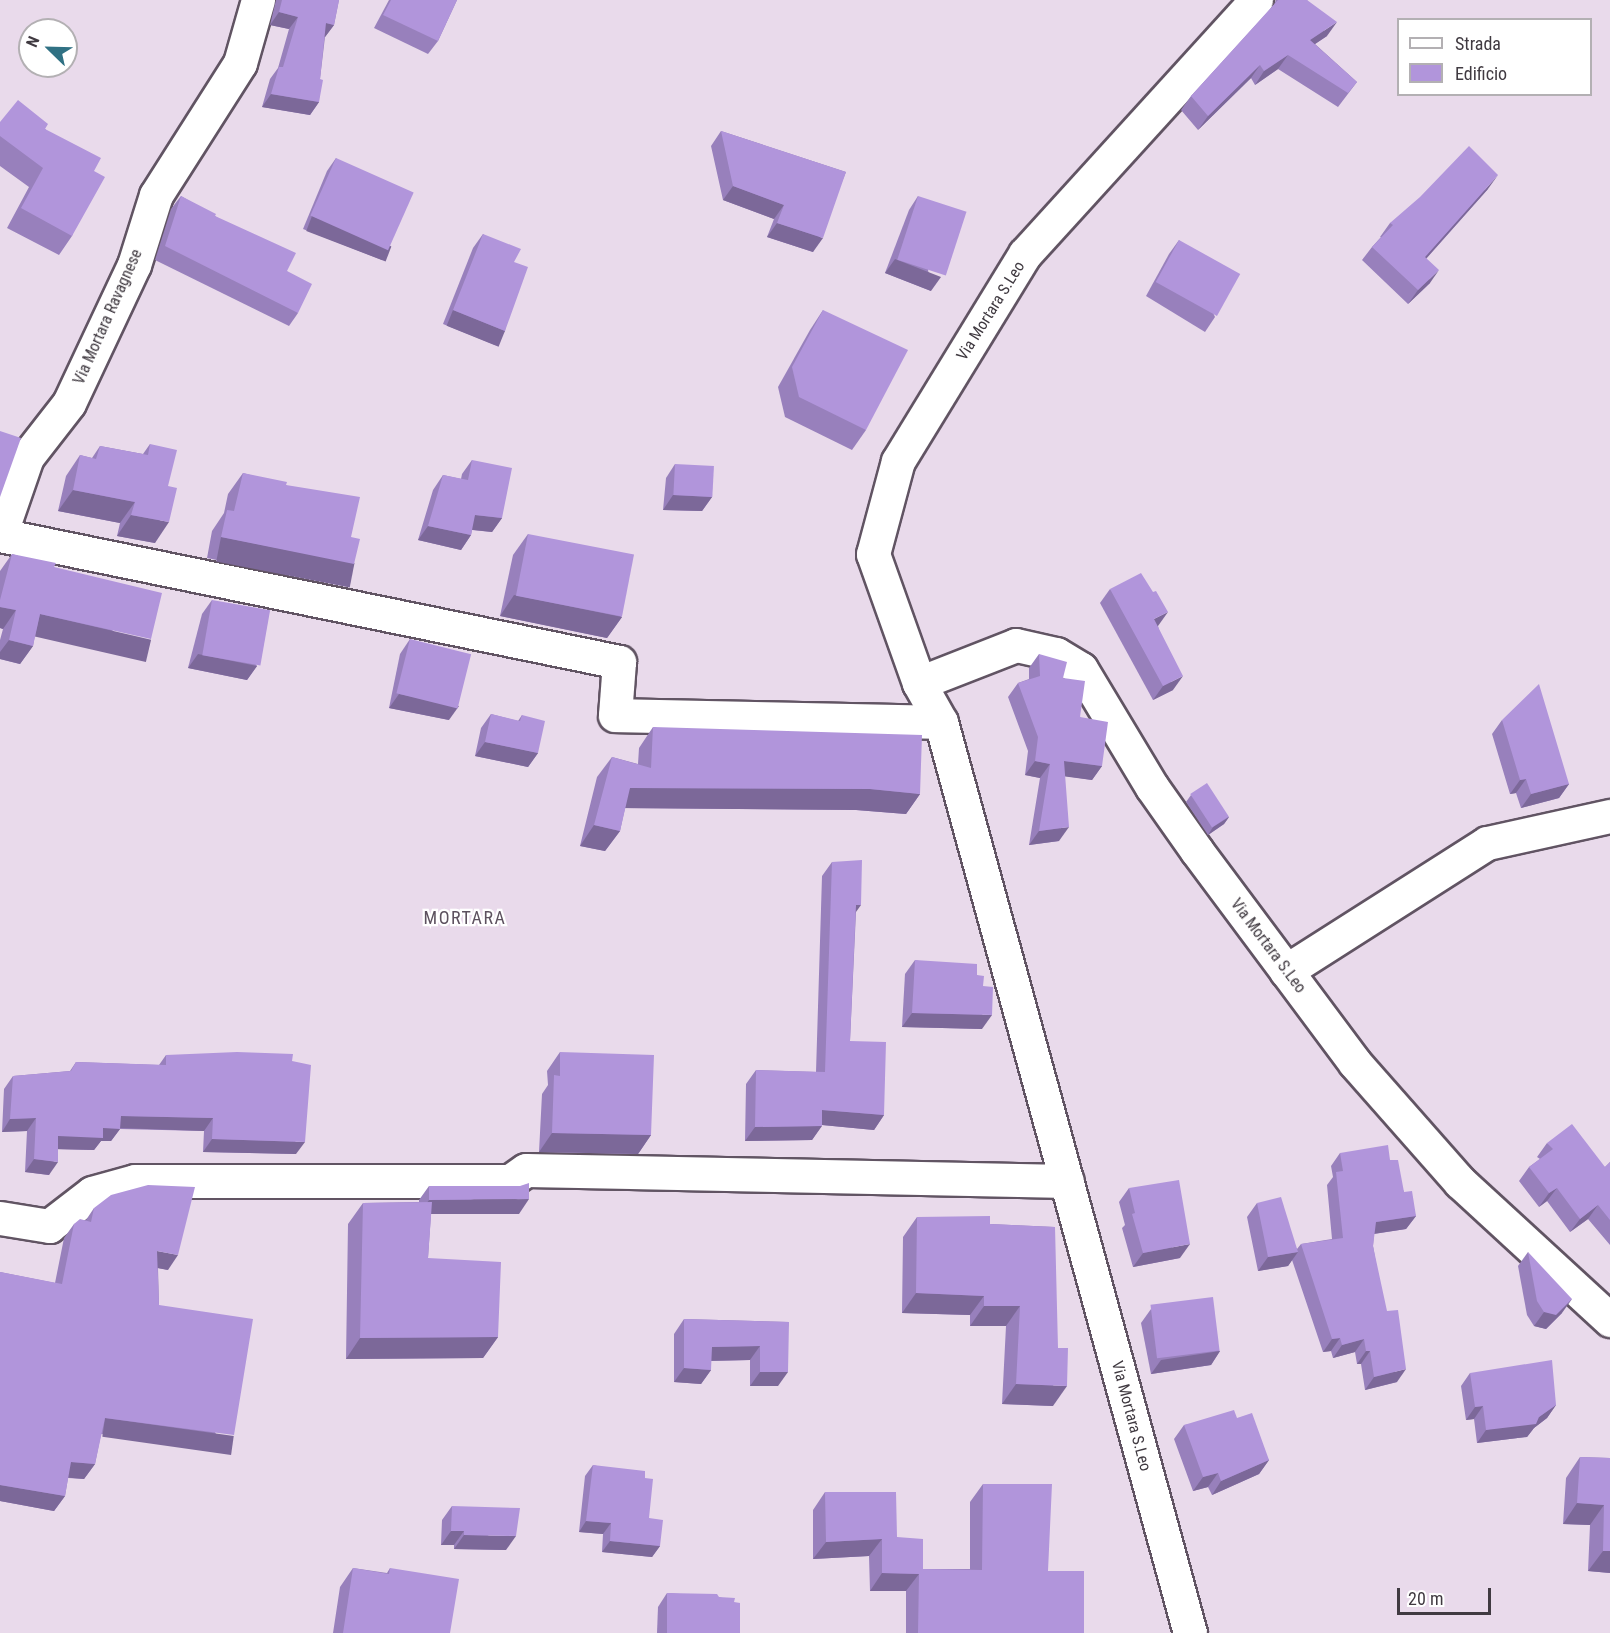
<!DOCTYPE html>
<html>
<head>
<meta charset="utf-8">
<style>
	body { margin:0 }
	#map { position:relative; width:1610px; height:1633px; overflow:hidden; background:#e9daeb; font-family:"Roboto Condensed",sans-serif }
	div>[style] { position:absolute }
	.roads { filter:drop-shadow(2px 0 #615463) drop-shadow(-2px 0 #615463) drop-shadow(0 2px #615463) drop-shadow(0 -2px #615463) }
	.minor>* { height:33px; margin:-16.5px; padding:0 16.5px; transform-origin:16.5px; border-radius:16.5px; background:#fff }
	.wall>* { inset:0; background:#9880bc }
	.shaded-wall>* { inset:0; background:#7c6899; transform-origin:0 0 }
	.building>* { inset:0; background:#b195db; transform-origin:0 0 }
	span { translate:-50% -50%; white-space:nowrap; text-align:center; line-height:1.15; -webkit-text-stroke:4.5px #fff; paint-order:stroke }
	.street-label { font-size:16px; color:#403a41 }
	.neighbourhood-label { font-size:18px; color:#5d515f; letter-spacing:1.5px }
	.legend { position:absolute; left:1397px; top:18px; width:195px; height:78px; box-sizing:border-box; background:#fff; border:2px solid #b3b0b3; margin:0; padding:8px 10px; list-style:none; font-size:18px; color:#403a41 }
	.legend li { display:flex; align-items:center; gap:12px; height:30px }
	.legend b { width:30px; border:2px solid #b3b0b3 }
	.north { position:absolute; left:18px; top:18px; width:60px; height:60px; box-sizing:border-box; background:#fff; border:2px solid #b3b0b3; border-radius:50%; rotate:293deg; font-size:16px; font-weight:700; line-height:24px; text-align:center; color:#403a41 }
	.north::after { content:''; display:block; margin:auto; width:21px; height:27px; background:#307184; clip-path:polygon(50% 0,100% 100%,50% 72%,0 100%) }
	.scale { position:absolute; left:1397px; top:1588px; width:94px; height:27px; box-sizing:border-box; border:3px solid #403a41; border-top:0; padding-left:8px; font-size:18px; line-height:21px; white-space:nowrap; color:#403a41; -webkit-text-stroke:4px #fff; paint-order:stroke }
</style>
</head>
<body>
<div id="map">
	<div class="roads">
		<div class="minor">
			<i style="left:0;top:535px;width:632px;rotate:11.59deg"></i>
			<i style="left:619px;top:662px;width:53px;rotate:94.3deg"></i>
			<i style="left:615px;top:715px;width:326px;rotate:1.2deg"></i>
			<i style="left:0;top:535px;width:83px;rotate:-70.9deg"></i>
			<i style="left:27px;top:457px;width:68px;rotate:-52.1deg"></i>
			<i style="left:69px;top:403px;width:153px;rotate:-64.8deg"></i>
			<i style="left:134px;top:265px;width:73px;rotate:-72.6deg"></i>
			<i style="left:156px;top:195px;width:156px;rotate:-57.5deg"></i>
			<i style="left:240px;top:63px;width:66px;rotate:-74.1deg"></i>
			<i style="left:919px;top:683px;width:104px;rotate:-21.4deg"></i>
			<i style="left:1016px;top:645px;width:41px;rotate:12.7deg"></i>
			<i style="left:1056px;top:654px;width:29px;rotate:31deg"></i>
			<i style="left:1081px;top:669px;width:138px;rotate:59deg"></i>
			<i style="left:1152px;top:787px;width:78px;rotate:54.9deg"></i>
			<i style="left:1197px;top:851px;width:264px;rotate:53.3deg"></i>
			<i style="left:1355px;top:1063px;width:159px;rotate:48.6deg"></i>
			<i style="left:1460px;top:1182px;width:204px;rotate:42.6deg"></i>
			<i style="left:1286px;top:971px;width:238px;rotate:-32.5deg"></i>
			<i style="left:1487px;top:843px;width:126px;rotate:-12.4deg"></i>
			<i style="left:0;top:1218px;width:50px;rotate:9.3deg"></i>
			<i style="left:49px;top:1226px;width:54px;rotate:-37.5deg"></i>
			<i style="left:92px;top:1193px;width:45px;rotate:-15.6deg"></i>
			<i style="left:135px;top:1181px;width:375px"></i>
			<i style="left:510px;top:1181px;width:19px;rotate:-35deg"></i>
			<i style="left:526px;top:1170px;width:541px;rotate:1.16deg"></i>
			<i style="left:1190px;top:1633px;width:944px;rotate:-105.29deg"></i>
			<i style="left:941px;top:722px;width:45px;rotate:-119.4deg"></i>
			<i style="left:919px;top:683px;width:137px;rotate:-109.6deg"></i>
			<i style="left:873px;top:554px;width:96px;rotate:-75deg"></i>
			<i style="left:898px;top:461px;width:243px;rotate:-58.5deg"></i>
			<i style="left:1025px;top:254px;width:343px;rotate:-47.7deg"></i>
		</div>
	</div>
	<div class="wall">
		<i style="clip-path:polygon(276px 0,339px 0,334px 25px,325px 37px,320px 79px,319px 102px,310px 115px,262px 107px,270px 79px,278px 68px,289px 29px,270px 25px)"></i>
		<i style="clip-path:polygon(389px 0,457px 0,438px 41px,428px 54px,374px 28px)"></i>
		<i style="clip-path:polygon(1276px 0,1307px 0,1327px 36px,1315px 44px,1357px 82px,1338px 107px,1278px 69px,1255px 85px,1251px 78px,1198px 130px,1181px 110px,1191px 96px,1274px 5px)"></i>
		<i style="clip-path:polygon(0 122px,45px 129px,94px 171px,72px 236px,59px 255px,7px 228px,29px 187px,0 166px)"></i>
		<i style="clip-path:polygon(721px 131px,846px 172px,813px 252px,767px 237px,774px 219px,723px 200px,711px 146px)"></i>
		<i style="clip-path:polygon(336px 158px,391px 247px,382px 260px,303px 229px,327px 171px)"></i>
		<i style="clip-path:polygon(1488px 189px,1426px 259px,1430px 283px,1408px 304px,1362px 260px,1372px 247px,1381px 237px,1380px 237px,1390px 223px)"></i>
		<i style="clip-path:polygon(181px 196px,215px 216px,287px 271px,298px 313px,289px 326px,155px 260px,171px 209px)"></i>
		<i style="clip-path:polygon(918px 196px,931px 291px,885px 273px,909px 210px)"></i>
		<i style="clip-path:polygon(483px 234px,514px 262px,505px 331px,495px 345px,443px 324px,473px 248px)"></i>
		<i style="clip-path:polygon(1179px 240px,1215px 317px,1205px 332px,1146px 296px,1169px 254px)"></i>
		<i style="clip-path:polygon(823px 310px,866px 430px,852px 450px,785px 417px,778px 387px,810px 330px)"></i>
		<i style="clip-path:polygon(150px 444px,168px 486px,155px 543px,117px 536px,120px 523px,58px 511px,66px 476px,80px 455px,92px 458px,100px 446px,143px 454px)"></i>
		<i style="clip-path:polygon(472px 460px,502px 518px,492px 532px,472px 530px,471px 535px,461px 550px,418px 540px,433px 490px,443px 475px,461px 479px,462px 474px)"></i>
		<i style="clip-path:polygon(675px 464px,712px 497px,702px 511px,663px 510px,666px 478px)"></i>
		<i style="clip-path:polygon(243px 473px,286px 485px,351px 537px,354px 564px,340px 585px,207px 558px,212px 531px,224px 513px,228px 494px)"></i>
		<i style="clip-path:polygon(528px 534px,622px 617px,607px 638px,500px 616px,513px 555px)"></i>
		<i style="clip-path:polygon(12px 554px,54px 567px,138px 658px,35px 635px,33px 646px,20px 664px,0 659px,0 640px,3px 629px,0 628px,0 571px)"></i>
		<i style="clip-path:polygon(1110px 589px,1158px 626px,1173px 690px,1153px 700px,1100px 603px)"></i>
		<i style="clip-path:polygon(212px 600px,257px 666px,247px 680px,188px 668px,202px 614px)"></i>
		<i style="clip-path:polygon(410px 639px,449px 720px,389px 708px,400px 654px)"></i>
		<i style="clip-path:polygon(1039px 654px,1063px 678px,1102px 766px,1092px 780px,1065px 776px,1059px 841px,1029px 845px,1040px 778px,1025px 775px,1028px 751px,1008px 697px,1018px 683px,1029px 679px,1029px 668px)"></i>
		<i style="clip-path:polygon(491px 714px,518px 721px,522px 715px,538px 753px,528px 767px,475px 756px,481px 728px)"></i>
		<i style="clip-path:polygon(1502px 720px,1569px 784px,1559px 798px,1521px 808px,1516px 793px,1510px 794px,1492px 734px)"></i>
		<i style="clip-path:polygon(653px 727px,920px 794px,906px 814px,856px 810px,625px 808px,620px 831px,605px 851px,580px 846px,597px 777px,612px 757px,638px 764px,639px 748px)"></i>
		<i style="clip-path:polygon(1191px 795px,1229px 817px,1224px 824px,1208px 835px,1186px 802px)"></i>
		<i style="clip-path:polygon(832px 862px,856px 912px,850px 1041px,884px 1115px,874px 1130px,822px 1125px,812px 1140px,745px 1141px,746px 1084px,756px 1070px,816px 1072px,822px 876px)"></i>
		<i style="clip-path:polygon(915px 960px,977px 975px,983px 986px,982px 1029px,902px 1027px,905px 974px)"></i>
		<i style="clip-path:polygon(560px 1052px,651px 1135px,638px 1154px,539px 1152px,542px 1094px,548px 1085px,547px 1071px)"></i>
		<i style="clip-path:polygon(166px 1055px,292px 1061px,296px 1154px,203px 1152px,204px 1131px,120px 1129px,111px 1141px,101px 1141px,94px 1150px,58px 1149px,49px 1175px,25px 1172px,27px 1131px,2px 1132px,4px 1089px,13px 1076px,70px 1071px,76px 1062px,159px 1065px)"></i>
		<i style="clip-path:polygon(1547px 1143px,1605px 1167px,1610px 1162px,1610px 1245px,1588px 1219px,1570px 1232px,1547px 1201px,1539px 1207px,1519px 1181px,1529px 1167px,1540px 1159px,1537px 1157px)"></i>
		<i style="clip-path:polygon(1340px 1153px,1390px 1160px,1404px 1192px,1416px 1216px,1406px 1229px,1374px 1234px,1373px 1246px,1397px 1382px,1365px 1390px,1361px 1364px,1357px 1364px,1355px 1352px,1333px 1358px,1331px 1351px,1323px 1352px,1292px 1260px,1288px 1266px,1258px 1271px,1247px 1217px,1257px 1203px,1297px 1249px,1301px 1244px,1332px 1239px,1327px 1185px,1333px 1177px,1331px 1166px)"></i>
		<i style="clip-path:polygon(429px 1186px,519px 1214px,431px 1214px,428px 1258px,498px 1337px,483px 1358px,346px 1359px,348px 1224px,363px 1203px,419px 1202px,419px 1200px)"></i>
		<i style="clip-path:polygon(1129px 1188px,1180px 1258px,1133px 1267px,1122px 1228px,1125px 1225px,1119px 1202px)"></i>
		<i style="clip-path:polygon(94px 1208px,168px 1270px,158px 1268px,159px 1305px,223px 1450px,101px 1434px,95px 1464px,84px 1479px,68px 1478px,65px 1496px,54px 1511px,0 1501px,0 1272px,55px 1283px,64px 1238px,74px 1224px,86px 1220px)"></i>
		<i style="clip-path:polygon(917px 1217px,990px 1224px,1055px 1227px,1053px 1406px,1002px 1404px,1006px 1326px,970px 1326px,970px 1315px,902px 1313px,903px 1237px)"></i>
		<i style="clip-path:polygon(1528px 1252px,1562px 1313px,1546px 1329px,1534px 1326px,1527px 1315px,1518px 1266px)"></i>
		<i style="clip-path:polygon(1151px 1309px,1220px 1351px,1211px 1365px,1151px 1374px,1141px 1323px)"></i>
		<i style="clip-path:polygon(684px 1319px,789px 1322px,778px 1386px,750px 1386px,750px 1360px,711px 1361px,711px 1370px,701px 1384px,674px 1382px,674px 1334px)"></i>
		<i style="clip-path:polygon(1470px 1373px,1556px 1405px,1547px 1418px,1534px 1428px,1527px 1437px,1477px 1443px,1474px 1419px,1466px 1420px,1461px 1386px)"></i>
		<i style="clip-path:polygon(1237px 1418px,1269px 1460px,1259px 1474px,1212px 1495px,1208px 1487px,1193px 1491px,1174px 1439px,1184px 1425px)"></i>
		<i style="clip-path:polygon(1580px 1457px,1610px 1458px,1610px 1573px,1588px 1571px,1590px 1525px,1563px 1524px,1566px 1478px)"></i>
		<i style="clip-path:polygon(593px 1465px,645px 1478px,649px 1518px,660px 1546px,652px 1557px,602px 1552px,603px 1534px,579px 1532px,585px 1476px)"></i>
		<i style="clip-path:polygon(983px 1484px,1048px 1571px,1084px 1633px,906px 1633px,906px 1591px,870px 1591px,869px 1556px,813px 1559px,813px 1510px,825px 1492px,897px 1537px,923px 1569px,970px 1569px,970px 1502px)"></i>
		<i style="clip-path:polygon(452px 1506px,506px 1550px,454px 1549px,454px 1545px,441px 1545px,442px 1520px)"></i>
		<i style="clip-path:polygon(353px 1568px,387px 1573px,390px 1568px,450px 1633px,333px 1633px,340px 1587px)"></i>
		<i style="clip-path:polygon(667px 1593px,719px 1597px,734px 1602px,740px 1633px,657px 1633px,658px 1607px)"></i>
	</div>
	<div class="shaded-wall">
		<i style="clip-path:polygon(279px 12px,298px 17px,289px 29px,270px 25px)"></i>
		<i style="clip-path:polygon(1337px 22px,1327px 36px,1300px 54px,1310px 40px)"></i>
		<i style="clip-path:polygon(326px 23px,334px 25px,325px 37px,317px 35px)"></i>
		<i style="clip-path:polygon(1288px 55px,1278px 69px,1255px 85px,1264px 71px)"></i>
		<i style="clip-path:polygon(1260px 65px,1251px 78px,1198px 130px,1208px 116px)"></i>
		<i style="clip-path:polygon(271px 94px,319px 102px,310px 115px,262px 107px)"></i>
		<i style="clip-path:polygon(1498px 175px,1488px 189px,1415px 271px,1425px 257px)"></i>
		<i style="clip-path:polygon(733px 186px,784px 205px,774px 219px,723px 200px)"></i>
		<i style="left:312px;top:216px;width:85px;height:16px;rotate:21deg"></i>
		<i style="clip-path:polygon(777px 223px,823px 238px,813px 252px,767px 237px)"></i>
		<i style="clip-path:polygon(895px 259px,941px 277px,931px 291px,885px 273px)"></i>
		<i style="clip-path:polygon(1439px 270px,1430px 283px,1408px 304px,1418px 290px)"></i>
		<i style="left:453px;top:310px;width:56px;height:17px;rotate:22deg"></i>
		<i style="clip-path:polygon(73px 490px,135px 502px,120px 523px,58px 511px)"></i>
		<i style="clip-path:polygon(673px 495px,712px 497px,702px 511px,663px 510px)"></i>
		<i style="clip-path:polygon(131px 515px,169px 522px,155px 543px,117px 536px)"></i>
		<i style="clip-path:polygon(475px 515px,502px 518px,492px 532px,465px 529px)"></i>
		<i style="clip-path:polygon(428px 526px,471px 535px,461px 550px,418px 540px)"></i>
		<i style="left:221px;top:537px;width:136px;height:25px;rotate:11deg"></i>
		<i style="clip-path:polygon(514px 595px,622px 617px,607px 638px,500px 616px)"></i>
		<i style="clip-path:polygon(0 607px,16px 610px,3px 629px,0 628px)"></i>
		<i style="clip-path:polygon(1168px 612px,1158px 626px,1144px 633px,1154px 619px)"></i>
		<i style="left:40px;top:614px;width:114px;height:23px;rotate:13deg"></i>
		<i style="clip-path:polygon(9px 640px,33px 646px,20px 664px,0 659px,0 652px)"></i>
		<i style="clip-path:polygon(198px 654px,257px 666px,247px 680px,188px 668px)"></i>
		<i style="clip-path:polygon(1183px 676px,1173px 690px,1153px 700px,1163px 686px)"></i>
		<i style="clip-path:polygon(399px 694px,459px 706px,449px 720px,389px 708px)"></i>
		<i style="clip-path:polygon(485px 742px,538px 753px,528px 767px,475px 756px)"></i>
		<i style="clip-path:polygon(1035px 761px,1050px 764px,1040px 778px,1025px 775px)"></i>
		<i style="clip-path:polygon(1064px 761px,1102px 766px,1092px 780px,1054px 775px)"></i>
		<i style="clip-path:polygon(1526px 779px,1516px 793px,1510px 794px,1520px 780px)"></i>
		<i style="clip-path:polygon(1569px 784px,1559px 798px,1521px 808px,1531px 794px)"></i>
		<i style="clip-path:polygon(630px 788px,870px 789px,920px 794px,906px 814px,856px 810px,616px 808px)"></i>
		<i style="clip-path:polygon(1229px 817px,1224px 824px,1208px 835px,1213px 827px)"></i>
		<i style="clip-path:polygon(594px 825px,620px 831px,605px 851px,580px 846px)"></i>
		<i style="clip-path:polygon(1069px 827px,1059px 841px,1029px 845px,1039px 831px)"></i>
		<i style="clip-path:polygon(856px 905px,861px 905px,851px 919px)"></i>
		<i style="clip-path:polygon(912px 1013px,992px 1015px,982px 1029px,902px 1027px)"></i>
		<i style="clip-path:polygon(822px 1110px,884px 1115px,874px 1130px,812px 1124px)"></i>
		<i style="clip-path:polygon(121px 1116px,213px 1118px,204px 1131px,118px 1128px,120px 1129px,111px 1141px,101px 1141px,94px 1150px,50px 1149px,58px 1136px,103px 1128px)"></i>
		<i style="clip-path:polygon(36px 1118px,27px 1131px,2px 1132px,10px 1119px)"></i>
		<i style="clip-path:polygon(822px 1126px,812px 1140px,745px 1141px,755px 1127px)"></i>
		<i style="clip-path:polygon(552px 1133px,651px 1135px,638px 1154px,539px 1152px)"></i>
		<i style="clip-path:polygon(212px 1139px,305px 1142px,296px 1154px,203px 1152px)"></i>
		<i style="clip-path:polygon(34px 1159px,58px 1162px,49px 1175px,25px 1172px)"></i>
		<i style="clip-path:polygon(1557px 1188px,1547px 1201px,1539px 1207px,1549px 1193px)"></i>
		<i style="clip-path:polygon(529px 1199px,519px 1214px,419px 1214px,429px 1200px)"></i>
		<i style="clip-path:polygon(1598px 1205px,1588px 1219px,1570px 1232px,1580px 1219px)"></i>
		<i style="clip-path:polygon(1416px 1216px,1406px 1229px,1366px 1235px,1376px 1222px)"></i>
		<i style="clip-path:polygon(1190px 1244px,1180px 1258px,1133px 1267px,1143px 1253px)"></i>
		<i style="clip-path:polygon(157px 1251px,178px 1255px,168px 1270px,147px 1266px)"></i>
		<i style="clip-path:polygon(1298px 1252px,1288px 1266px,1258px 1271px,1268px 1257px)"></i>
		<i style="clip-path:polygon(916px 1293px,984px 1296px,970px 1315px,902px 1313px)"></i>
		<i style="clip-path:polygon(1572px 1299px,1562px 1313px,1546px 1329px,1534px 1326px,1544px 1312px)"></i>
		<i style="clip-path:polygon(984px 1306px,1020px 1306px,1006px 1326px,970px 1326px)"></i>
		<i style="clip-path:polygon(498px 1337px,483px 1358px,346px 1359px,360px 1338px)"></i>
		<i style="clip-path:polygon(1340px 1338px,1331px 1351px,1323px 1352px,1332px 1339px)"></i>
		<i style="clip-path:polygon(1364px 1339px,1355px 1352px,1333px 1358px,1342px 1345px)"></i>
		<i style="clip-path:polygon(760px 1346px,750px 1360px,702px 1361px,712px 1347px)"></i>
		<i style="clip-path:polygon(1220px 1351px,1211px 1365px,1151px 1374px,1161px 1360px)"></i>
		<i style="clip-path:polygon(1366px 1351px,1370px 1351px,1361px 1364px,1357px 1364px)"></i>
		<i style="clip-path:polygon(684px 1368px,711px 1370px,701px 1384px,674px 1382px)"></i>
		<i style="clip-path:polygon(1406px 1369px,1397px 1382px,1365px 1390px,1374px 1377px)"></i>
		<i style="clip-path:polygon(760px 1372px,788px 1372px,778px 1386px,750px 1386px)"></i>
		<i style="clip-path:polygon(1016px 1384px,1067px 1386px,1053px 1406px,1002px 1404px)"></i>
		<i style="clip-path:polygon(1556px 1405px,1547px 1418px,1534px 1428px,1527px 1437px,1477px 1443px,1486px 1430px,1539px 1417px)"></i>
		<i style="clip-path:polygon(1483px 1406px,1474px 1419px,1466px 1420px,1475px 1407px)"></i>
		<i style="left:105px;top:1418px;width:130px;height:19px;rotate:8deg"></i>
		<i style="clip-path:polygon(1269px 1460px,1259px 1474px,1212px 1495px,1221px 1481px)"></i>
		<i style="clip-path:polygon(71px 1462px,95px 1464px,84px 1479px,61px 1477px)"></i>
		<i style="clip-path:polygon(1218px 1473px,1208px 1487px,1193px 1491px,1203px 1477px)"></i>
		<i style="clip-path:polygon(0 1485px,65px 1496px,54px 1511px,0 1501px)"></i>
		<i style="clip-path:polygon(1577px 1503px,1604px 1505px,1590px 1525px,1563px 1524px)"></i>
		<i style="clip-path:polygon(586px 1521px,611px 1523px,603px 1534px,579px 1532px)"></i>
		<i style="clip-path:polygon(451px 1531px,464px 1531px,454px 1545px,441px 1545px)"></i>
		<i style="clip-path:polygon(464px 1535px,516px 1536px,506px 1550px,454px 1549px)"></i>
		<i style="clip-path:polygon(882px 1539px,869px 1556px,813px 1559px,826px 1542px)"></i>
		<i style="clip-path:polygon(610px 1541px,660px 1546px,652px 1557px,602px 1552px)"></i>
		<i style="clip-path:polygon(1603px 1551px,1610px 1551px,1610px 1573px,1588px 1571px)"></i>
		<i style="clip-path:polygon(882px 1573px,919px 1574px,906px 1591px,870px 1591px)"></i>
	</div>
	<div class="building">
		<i style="clip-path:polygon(282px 0,339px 0,334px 25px,326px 23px,320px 79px,323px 80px,319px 102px,271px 94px,279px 67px,283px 67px,298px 17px,279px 12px)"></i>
		<i style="clip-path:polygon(391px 0,457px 0,438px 41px,383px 15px)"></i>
		<i style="clip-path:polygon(1278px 0,1307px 0,1337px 22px,1310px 40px,1357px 82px,1348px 93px,1288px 55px,1264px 71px,1260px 65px,1208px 116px,1191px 96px)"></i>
		<i style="clip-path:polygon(18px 100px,48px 124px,45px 129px,101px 158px,94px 171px,105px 177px,72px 236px,21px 208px,43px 168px,0 136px,0 122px)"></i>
		<i style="clip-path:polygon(721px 131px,846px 172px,823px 238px,777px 223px,784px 205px,733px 186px)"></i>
		<i style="clip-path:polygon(1469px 146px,1498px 175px,1425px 257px,1439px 270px,1418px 290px,1372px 247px,1393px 225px,1390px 223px,1420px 197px)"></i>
		<i style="left:336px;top:158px;width:85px;height:63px;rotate:24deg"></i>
		<i style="clip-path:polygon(181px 196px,216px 214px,215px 216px,296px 253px,287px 271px,312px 284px,298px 313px,165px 246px)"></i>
		<i style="left:918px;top:196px;width:51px;height:67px;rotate:18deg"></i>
		<i style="clip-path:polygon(483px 234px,521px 249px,514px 262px,528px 267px,505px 331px,453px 310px)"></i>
		<i style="left:1179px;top:240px;width:70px;height:48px;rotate:29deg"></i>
		<i style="clip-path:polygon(823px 310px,908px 350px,866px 430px,799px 397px,792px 367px)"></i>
		<i style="clip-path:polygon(0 431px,21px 438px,0 497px)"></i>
		<i style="clip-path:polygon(150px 444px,177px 450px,168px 486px,177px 488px,169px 522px,131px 515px,135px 502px,73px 490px,80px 455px,96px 459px,100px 446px,148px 455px)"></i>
		<i style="clip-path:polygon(472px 460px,512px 468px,502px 518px,475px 515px,471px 535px,428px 526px,443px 475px,468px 480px)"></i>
		<i style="left:675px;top:464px;width:39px;height:31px;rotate:3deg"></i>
		<i style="clip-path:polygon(243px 473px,287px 482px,286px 485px,360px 497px,351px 537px,360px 539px,354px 564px,221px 537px,227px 510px,234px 511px)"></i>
		<i style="left:528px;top:534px;width:108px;height:63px;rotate:11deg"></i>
		<i style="clip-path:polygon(12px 554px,56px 563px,54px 567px,162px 593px,151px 639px,40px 614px,33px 646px,9px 640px,16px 610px,0 607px,0 600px)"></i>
		<i style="clip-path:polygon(1141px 573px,1153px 592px,1156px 591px,1168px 612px,1154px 619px,1183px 676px,1163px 686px,1110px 589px)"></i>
		<i style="left:212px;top:600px;width:59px;height:56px;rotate:10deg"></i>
		<i style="left:410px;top:639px;width:63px;height:56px;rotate:14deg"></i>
		<i style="clip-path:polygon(1039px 654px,1067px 662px,1063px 678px,1085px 681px,1080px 717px,1108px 722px,1102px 766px,1064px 761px,1069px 827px,1039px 831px,1050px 764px,1035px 761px,1038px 737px,1018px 683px,1040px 676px)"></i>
		<i style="clip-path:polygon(1539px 684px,1569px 784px,1531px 794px,1526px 779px,1520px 780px,1502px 720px)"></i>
		<i style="clip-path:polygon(491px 714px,520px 721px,522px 715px,545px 721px,538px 753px,485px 742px)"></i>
		<i style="clip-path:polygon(653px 727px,922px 735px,920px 794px,870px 789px,630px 788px,620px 831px,594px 825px,612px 757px,651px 768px)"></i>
		<i style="left:1207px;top:783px;width:40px;height:20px;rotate:57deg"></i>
		<i style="clip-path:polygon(862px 860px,861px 905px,856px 905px,850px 1041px,886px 1042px,884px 1115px,822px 1110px,822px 1126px,755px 1127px,756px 1070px,825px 1072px,832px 862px)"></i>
		<i style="clip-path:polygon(915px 960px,977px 964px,977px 975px,984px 976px,983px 986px,993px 987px,992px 1015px,912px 1013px)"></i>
		<i style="clip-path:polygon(237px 1052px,293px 1054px,292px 1061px,311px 1065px,305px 1142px,212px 1139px,213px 1118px,121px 1116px,120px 1129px,103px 1128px,103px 1138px,58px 1136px,58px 1162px,34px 1159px,36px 1118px,10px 1119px,13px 1076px,71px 1071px,76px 1062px,166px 1065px,166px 1055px)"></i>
		<i style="clip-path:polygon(560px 1052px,654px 1055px,651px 1135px,552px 1133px,554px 1075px,560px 1076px)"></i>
		<i style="clip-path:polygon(1572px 1124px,1605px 1167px,1610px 1162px,1610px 1220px,1598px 1205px,1580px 1219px,1557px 1188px,1549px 1193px,1529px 1167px,1553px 1149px,1547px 1143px)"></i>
		<i style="clip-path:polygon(1388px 1145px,1390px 1160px,1398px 1160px,1404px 1192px,1412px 1191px,1416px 1216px,1376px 1222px,1373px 1246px,1387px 1311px,1398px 1310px,1406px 1369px,1374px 1377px,1370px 1351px,1366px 1351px,1364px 1339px,1342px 1345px,1340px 1338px,1332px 1339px,1301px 1244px,1343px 1238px,1336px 1172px,1343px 1171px,1340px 1153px)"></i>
		<i style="clip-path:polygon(1179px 1180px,1190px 1244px,1143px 1253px,1132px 1214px,1135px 1213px,1129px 1188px)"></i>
		<i style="clip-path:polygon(529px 1183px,529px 1199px,429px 1200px,429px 1186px,520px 1186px)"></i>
		<i style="clip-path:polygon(148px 1185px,195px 1187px,178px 1255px,157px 1251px,159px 1305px,253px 1319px,234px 1435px,105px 1418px,95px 1464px,71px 1462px,65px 1496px,0 1485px,0 1272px,62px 1284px,74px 1224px,80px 1219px,91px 1222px,94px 1208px,111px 1195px)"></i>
		<i style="clip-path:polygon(1281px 1197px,1298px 1252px,1268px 1257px,1257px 1203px)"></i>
		<i style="clip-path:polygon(432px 1202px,428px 1258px,501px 1262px,498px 1337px,360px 1338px,363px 1203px)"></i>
		<i style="clip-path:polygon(990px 1216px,990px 1224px,1055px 1227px,1058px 1348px,1068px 1348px,1067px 1386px,1016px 1384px,1020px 1306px,984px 1306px,984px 1296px,916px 1293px,917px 1217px)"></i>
		<i style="clip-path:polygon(1528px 1252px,1572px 1299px,1556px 1315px,1544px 1312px,1537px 1301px)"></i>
		<i style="left:1213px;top:1297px;width:54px;height:63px;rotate:83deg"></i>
		<i style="clip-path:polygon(684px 1319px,789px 1322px,788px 1372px,760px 1372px,760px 1346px,712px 1347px,711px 1370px,684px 1368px)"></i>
		<i style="clip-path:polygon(1552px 1360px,1556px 1405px,1539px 1417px,1536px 1424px,1486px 1430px,1483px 1406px,1475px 1407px,1470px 1373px)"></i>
		<i style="clip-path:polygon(1234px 1410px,1237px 1418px,1252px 1413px,1269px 1460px,1221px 1481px,1218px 1473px,1203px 1477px,1184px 1425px)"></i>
		<i style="clip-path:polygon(1580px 1457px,1610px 1458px,1610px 1551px,1603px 1551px,1604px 1505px,1577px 1503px)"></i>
		<i style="clip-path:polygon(593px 1465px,645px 1471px,645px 1478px,653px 1479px,649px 1518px,663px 1520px,660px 1546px,610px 1541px,611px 1523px,586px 1521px)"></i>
		<i style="clip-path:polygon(983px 1484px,1052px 1484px,1048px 1571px,1084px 1571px,1084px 1633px,918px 1633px,919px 1574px,882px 1573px,882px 1539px,826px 1542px,825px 1492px,896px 1492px,897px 1537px,923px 1539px,923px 1569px,982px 1570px)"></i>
		<i style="clip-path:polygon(452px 1506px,520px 1508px,516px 1536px,464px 1535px,464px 1531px,451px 1531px)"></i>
		<i style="clip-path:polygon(353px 1568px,389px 1574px,390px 1568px,459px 1579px,450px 1633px,343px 1633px)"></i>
		<i style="clip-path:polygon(667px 1593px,717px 1594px,719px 1597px,735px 1598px,734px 1602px,740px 1603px,740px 1633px,667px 1633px)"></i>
	</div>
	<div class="street-label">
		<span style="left:991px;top:311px;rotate:-58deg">Via Mortara S.Leo</span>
		<span style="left:108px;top:317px;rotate:-66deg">Via Mortara Ravagnese</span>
		<span style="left:1268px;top:946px;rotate:53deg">Via Mortara S.Leo</span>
		<span style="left:1131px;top:1416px;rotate:75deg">Via Mortara S.Leo</span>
	</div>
	<div class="neighbourhood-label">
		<span style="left:465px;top:918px">MORTARA</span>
	</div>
	<ul class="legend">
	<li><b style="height:8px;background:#fff"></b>Strada</li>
	<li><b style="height:16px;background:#b195db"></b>Edificio</li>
	</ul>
	<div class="north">N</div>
	<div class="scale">20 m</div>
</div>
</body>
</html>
